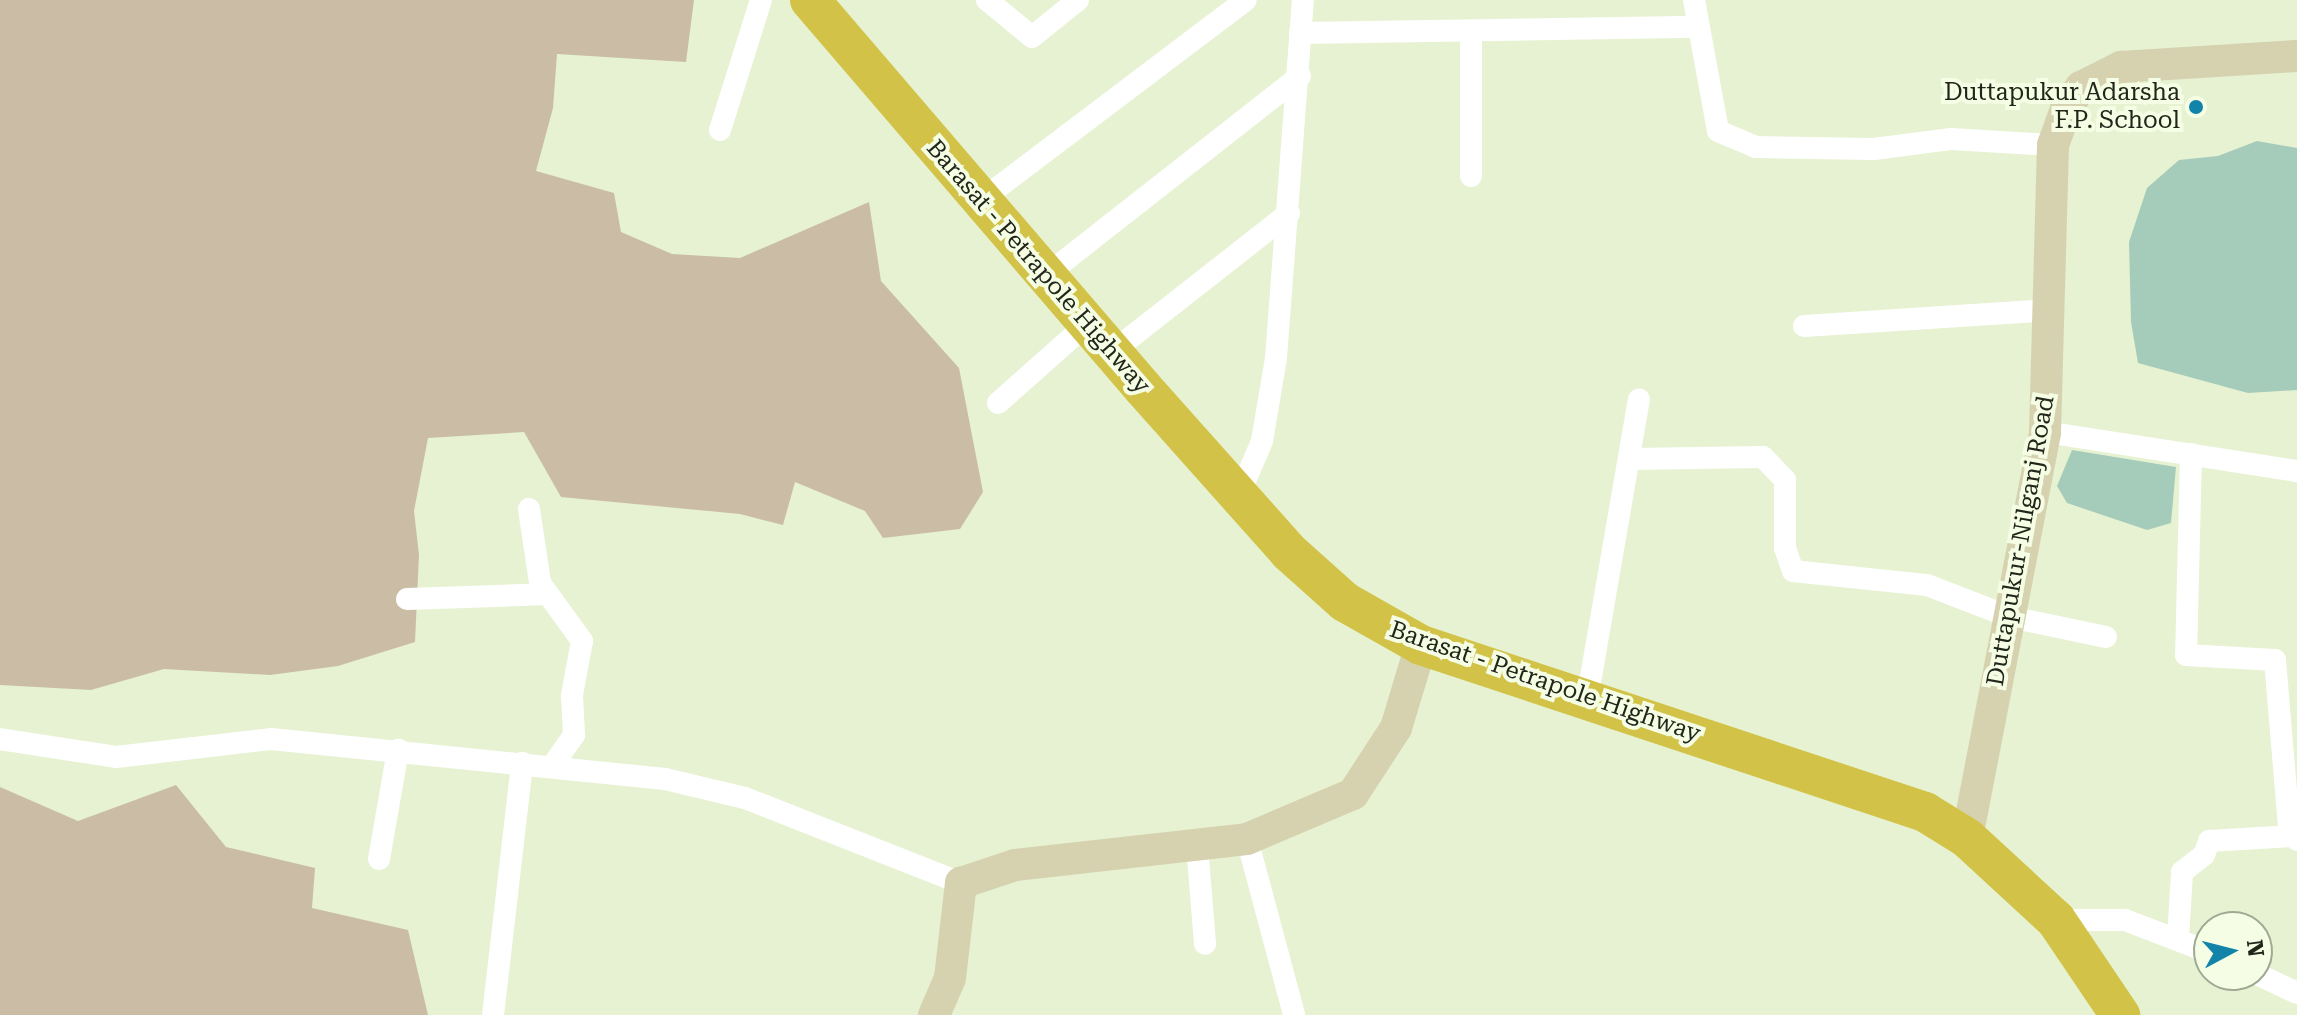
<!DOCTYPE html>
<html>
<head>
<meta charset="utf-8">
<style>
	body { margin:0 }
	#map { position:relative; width:2297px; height:1015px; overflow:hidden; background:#e6f2d2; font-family:"Roboto Serif",serif }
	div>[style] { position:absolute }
	.green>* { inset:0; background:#cbbda5 }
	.water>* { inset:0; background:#a5ccba }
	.street>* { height:22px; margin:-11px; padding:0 11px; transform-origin:11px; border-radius:11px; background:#fff }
	.secondary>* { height:32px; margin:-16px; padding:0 16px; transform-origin:16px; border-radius:16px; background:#d6d2b0 }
	.highway>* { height:40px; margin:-20px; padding:0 20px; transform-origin:20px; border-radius:20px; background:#d2c348 }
	.dots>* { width:22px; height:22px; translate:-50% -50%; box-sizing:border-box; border:4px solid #f5fee4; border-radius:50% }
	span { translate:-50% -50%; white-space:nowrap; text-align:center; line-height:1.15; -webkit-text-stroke:8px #f5fee4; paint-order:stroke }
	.poi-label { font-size:24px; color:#22261a }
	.right { translate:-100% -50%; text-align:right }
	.street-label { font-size:24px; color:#22261a }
	.north { position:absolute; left:2193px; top:911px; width:80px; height:80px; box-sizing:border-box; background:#f5fee4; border:2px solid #a1a893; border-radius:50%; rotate:83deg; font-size:22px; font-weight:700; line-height:32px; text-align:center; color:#22261a }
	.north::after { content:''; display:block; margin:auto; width:28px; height:36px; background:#1284aa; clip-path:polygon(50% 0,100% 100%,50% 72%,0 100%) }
</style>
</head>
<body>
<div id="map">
	<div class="green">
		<i style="clip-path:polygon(0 0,694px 0,686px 62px,557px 54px,553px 108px,536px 171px,614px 193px,621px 232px,672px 254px,740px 258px,869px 202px,881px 281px,959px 368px,983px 492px,960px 529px,883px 538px,865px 511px,795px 482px,783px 525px,740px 514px,561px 497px,524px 432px,428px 438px,414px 511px,419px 555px,415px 642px,338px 666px,270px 675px,164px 669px,91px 690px,0 685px)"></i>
		<i style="clip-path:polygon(176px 785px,226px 847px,315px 868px,312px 908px,408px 930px,428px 1015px,0 1015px,0 787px,78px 821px)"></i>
	</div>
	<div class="water">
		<i style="clip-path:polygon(2257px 141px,2297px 148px,2297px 390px,2248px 393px,2138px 363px,2131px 322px,2129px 242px,2147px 188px,2179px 160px,2218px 156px)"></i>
		<i style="clip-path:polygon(2072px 450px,2176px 467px,2171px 523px,2147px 530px,2067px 503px,2057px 486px)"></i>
	</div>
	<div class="street">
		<i style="left:987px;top:0;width:58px;rotate:39.4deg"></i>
		<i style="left:1032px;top:37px;width:59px;rotate:-38.8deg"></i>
		<i style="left:1694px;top:0;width:133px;rotate:79.6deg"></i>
		<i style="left:1718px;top:131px;width:41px;rotate:22.8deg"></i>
		<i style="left:1756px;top:147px;width:118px;rotate:1deg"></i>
		<i style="left:1874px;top:149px;width:78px;rotate:-7.4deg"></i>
		<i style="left:1951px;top:139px;width:102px;rotate:3.4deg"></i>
		<i style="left:1300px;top:33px;width:398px;rotate:-0.9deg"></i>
		<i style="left:720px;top:130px;width:136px;rotate:-72.5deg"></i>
		<i style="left:1471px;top:176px;width:143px;rotate:-90deg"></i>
		<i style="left:980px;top:201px;width:333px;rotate:-37.1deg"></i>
		<i style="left:1045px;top:276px;width:324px;rotate:-38.1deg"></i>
		<i style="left:1804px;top:326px;width:249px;rotate:-3.7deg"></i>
		<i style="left:1112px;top:352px;width:225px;rotate:-38.1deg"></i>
		<i style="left:998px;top:403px;width:119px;rotate:-41.6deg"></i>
		<i style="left:2045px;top:432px;width:255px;rotate:8.8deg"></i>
		<i style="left:2191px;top:454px;width:201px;rotate:91.4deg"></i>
		<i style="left:2186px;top:655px;width:89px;rotate:3.2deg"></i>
		<i style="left:2275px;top:660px;width:169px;rotate:85.2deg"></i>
		<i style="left:2289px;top:828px;width:14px;rotate:56deg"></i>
		<i style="left:1630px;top:459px;width:133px;rotate:-0.9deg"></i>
		<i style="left:1763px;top:457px;width:32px;rotate:46deg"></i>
		<i style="left:1785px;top:480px;width:68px;rotate:90deg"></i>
		<i style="left:1785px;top:548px;width:24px;rotate:71deg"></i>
		<i style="left:1793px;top:571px;width:135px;rotate:6deg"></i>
		<i style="left:1927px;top:585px;width:89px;rotate:21.1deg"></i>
		<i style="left:2010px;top:617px;width:98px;rotate:11.8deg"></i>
		<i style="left:1239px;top:495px;width:59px;rotate:-66.9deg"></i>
		<i style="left:1262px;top:441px;width:84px;rotate:-80.4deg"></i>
		<i style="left:1276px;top:358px;width:359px;rotate:-85.7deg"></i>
		<i style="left:529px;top:509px;width:75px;rotate:81.5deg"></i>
		<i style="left:540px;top:583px;width:72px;rotate:54.1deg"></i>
		<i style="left:582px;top:641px;width:55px;rotate:100.5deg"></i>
		<i style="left:572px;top:695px;width:40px;rotate:87.1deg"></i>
		<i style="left:574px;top:735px;width:38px;rotate:125deg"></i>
		<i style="left:407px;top:599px;width:141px;rotate:-2deg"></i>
		<i style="left:1587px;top:700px;width:305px;rotate:-80.2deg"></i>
		<i style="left:0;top:739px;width:117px;rotate:8.8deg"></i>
		<i style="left:116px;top:757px;width:156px;rotate:-6.6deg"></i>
		<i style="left:271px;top:739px;width:396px;rotate:5.8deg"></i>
		<i style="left:665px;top:779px;width:82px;rotate:13.4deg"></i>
		<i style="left:745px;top:798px;width:232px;rotate:21.5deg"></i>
		<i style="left:1247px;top:839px;width:182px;rotate:75deg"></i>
		<i style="left:1197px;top:846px;width:98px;rotate:85.3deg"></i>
		<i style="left:379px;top:859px;width:111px;rotate:-80.1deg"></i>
		<i style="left:2056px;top:920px;width:69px"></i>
		<i style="left:2125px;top:920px;width:90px;rotate:20.9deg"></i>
		<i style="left:2178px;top:938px;width:66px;rotate:-86.5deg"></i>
		<i style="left:2182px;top:872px;width:28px;rotate:-38deg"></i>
		<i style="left:2204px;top:855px;width:15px;rotate:-70deg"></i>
		<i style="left:2209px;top:841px;width:83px;rotate:-3.4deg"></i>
		<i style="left:2257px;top:974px;width:44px;rotate:25.4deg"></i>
		<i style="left:493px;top:1015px;width:254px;rotate:-83.4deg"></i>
	</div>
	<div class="secondary">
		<i style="left:1967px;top:838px;width:413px;rotate:-79.1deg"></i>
		<i style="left:2045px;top:432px;width:287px;rotate:-88.4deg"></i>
		<i style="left:2053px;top:145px;width:38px;rotate:-70deg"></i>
		<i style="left:2066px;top:109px;width:27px;rotate:-56deg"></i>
		<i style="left:2081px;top:87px;width:45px;rotate:-26.6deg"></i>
		<i style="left:2121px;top:67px;width:176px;rotate:-3.6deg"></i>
		<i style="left:934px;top:1015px;width:40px;rotate:-66.6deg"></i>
		<i style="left:950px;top:978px;width:96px;rotate:-83.4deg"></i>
		<i style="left:961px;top:883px;width:57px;rotate:-18.4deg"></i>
		<i style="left:1015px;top:865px;width:233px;rotate:-6.4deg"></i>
		<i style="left:1247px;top:839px;width:115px;rotate:-23deg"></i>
		<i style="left:1353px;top:794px;width:79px;rotate:-56.9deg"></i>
		<i style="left:1396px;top:728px;width:87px;rotate:-73.2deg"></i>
	</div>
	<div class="highway">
		<i style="left:810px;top:0;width:511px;rotate:49.36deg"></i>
		<i style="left:1143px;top:388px;width:220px;rotate:48.3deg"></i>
		<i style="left:1289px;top:552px;width:75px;rotate:41.8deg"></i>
		<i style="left:1345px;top:602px;width:87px;rotate:29.5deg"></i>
		<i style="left:1421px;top:645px;width:531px;rotate:18.33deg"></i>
		<i style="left:1925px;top:812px;width:49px;rotate:31.8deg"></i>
		<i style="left:1967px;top:838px;width:121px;rotate:42.7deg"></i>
		<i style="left:2056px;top:920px;width:115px;rotate:56deg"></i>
	</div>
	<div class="dots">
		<i style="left:2196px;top:107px;background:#1284aa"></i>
	</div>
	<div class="poi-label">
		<span class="right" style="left:2180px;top:107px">Duttapukur Adarsha<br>F.P. School</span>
	</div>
	<div class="street-label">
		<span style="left:1038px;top:267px;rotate:49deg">Barasat - Petrapole Highway</span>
		<span style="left:2021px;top:541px;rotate:-80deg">Duttapukur-Nilganj Road</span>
		<span style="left:1545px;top:682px;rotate:19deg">Barasat - Petrapole Highway</span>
	</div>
	<div class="north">N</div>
</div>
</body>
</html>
